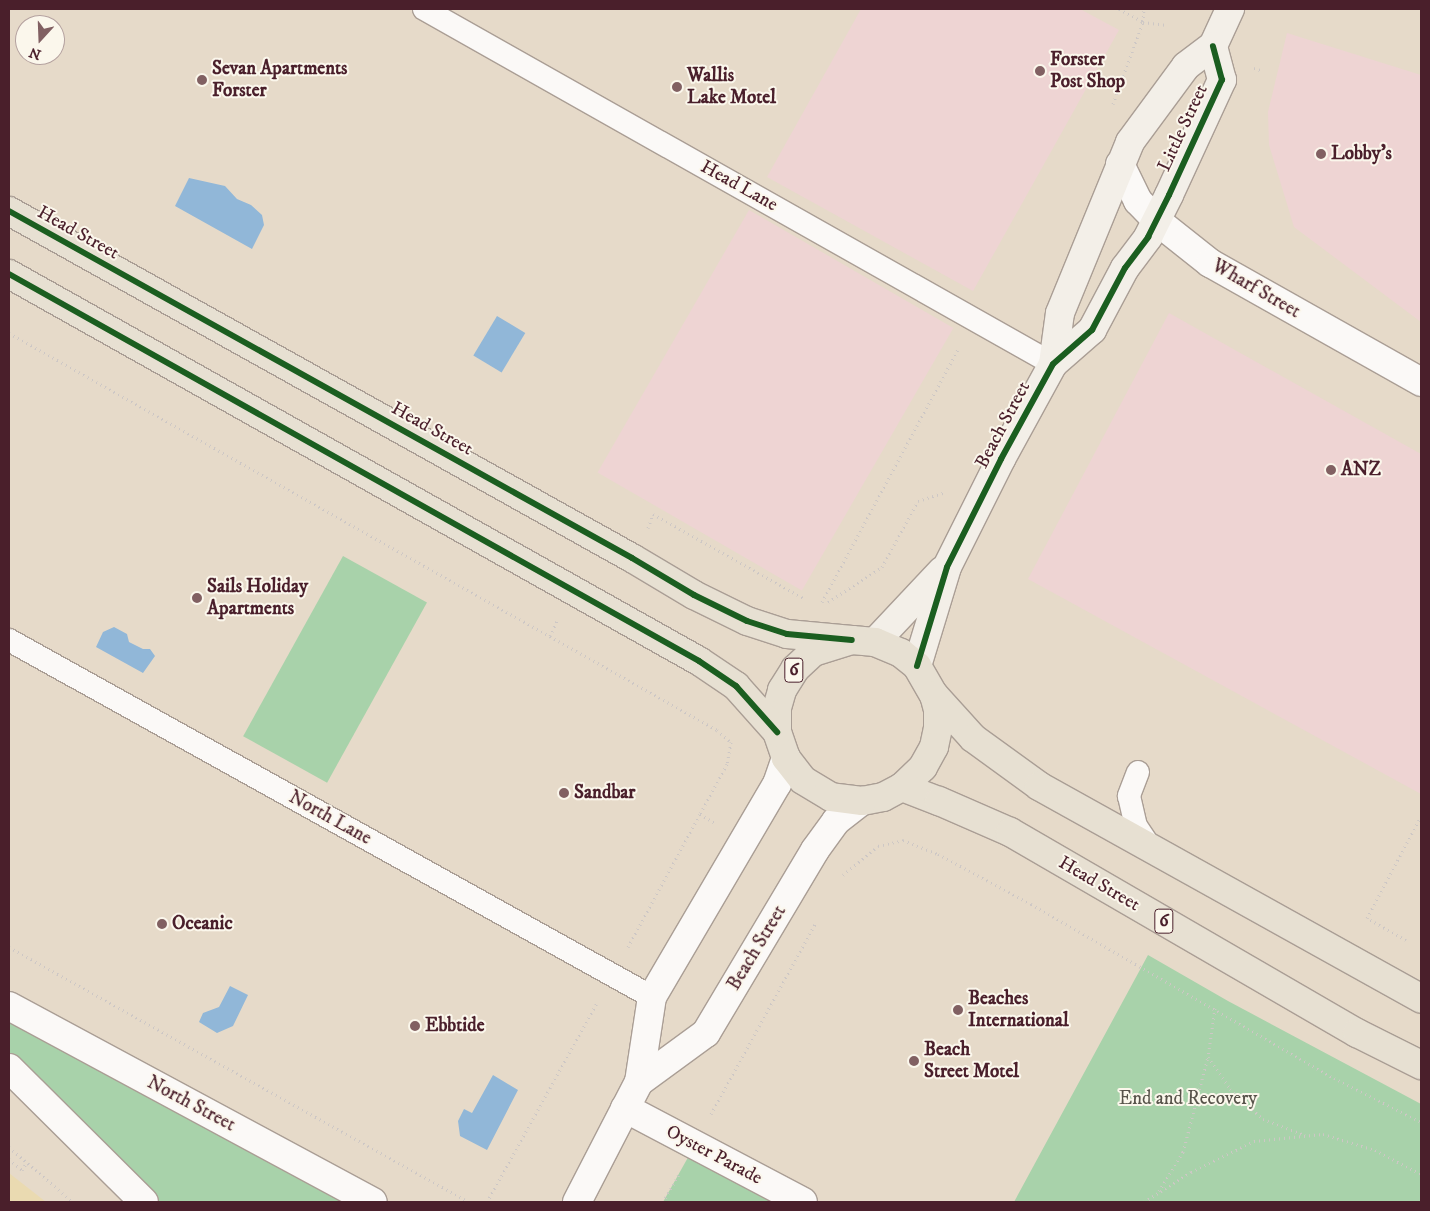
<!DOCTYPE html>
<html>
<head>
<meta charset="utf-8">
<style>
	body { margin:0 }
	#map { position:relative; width:1430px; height:1211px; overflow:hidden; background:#e6dac9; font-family:"IM FELL DW Pica",serif }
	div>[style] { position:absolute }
	.built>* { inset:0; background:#eed4d3; transform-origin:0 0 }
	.green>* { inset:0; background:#a8d2aa; transform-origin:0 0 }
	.sand>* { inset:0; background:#eadab1 }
	.water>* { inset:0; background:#91b7d8; transform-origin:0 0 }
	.path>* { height:3px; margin-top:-1.5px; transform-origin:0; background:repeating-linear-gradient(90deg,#cdc7c5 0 1px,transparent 0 5px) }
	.roads { filter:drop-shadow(1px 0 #aa9e95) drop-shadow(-1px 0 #aa9e95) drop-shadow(0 1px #aa9e95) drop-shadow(0 -1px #aa9e95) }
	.lane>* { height:22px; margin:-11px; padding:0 11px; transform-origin:11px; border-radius:11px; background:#fbf9f7 }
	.street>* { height:28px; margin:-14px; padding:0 14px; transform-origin:14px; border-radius:14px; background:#fbf9f7 }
	.secondary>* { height:28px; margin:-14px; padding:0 14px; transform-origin:14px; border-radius:14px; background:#f3efe8 }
	.primary>* { height:28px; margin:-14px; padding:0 14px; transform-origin:14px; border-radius:14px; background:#e7e0d2 }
	.cycleway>* { height:6px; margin:-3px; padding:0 3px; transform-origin:3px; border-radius:3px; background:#1b5e20 }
	.dots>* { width:14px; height:14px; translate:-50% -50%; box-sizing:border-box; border:2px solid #fbf7ec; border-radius:50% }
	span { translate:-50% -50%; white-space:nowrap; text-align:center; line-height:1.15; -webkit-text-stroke:4px #fbf7ec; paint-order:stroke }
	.shield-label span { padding:1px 4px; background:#fbf7ec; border:1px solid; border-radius:4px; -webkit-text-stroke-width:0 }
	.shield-label { font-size:18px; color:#4a1f2b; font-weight:700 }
	.poi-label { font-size:19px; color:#4a1f2b; font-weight:700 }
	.left { translate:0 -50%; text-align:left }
	.street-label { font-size:19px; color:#4a1f2b }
	.park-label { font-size:19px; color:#57534a }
	.frame { position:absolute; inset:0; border:10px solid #4a1f2b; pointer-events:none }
	.north { position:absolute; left:15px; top:15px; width:50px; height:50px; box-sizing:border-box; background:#fbf7ec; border:1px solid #b4a19f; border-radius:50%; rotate:200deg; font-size:14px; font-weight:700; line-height:20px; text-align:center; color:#4a1f2b }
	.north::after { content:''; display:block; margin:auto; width:18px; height:22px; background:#816062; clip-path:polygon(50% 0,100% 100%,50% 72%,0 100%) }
</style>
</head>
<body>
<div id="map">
	<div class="built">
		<i style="clip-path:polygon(861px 9px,1080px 9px,1119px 30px,973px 291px,767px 177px)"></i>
		<i style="clip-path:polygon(1287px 33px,1421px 75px,1421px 322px,1294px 227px,1269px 145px,1268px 112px)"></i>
		<i style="left:749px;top:210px;width:236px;height:303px;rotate:30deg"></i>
		<i style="clip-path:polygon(1169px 313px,1421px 454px,1421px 794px,1028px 579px)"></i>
	</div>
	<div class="green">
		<i style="left:343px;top:556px;width:96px;height:206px;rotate:29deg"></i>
		<i style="clip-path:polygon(1148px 955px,1228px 1001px,1421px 1104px,1421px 1202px,1014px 1202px)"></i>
		<i style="clip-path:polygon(9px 1006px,373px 1202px,144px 1202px,9px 1068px)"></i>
		<i style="clip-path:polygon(695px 1145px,803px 1202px,663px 1202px)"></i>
	</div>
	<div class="sand">
		<i style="clip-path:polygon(9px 1173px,46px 1202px,9px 1202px)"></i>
	</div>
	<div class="water">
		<i style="clip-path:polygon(189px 178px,225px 186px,237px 199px,251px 205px,262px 215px,264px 225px,252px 249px,175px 206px)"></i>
		<i style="left:497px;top:316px;width:33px;height:46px;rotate:31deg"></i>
		<i style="clip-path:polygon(114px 627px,127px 634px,129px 642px,143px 649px,150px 649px,155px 656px,143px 673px,96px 647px,103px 632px)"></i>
		<i style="clip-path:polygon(230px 986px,248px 995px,233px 1026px,217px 1033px,199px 1022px,203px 1013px,219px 1007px)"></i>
		<i style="clip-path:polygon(493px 1075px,518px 1090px,487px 1150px,460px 1136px,458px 1121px,464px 1109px,472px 1113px)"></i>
	</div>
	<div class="path">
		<i style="left:1119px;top:9px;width:27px;rotate:28deg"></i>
		<i style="left:1143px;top:22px;width:24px;rotate:7deg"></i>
		<i style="left:1254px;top:68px;width:9px;rotate:18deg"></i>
		<i style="left:1113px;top:104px;width:87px;rotate:-69.9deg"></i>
		<i style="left:1143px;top:22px;width:13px;rotate:-86deg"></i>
		<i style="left:9px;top:333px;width:812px;rotate:29.28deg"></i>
		<i style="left:717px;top:730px;width:18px;rotate:41deg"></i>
		<i style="left:731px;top:742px;width:22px;rotate:100deg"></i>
		<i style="left:727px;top:764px;width:57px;rotate:118.4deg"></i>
		<i style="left:648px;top:528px;width:15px;rotate:-70deg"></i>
		<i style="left:653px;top:514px;width:174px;rotate:29.2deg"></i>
		<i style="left:822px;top:602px;width:289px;rotate:-61.7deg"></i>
		<i style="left:828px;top:602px;width:64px;rotate:-32.9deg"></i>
		<i style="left:882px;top:567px;width:75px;rotate:-61.4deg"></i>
		<i style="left:918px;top:501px;width:29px;rotate:-18deg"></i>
		<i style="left:550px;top:636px;width:17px;rotate:-65deg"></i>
		<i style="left:843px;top:875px;width:45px;rotate:-39.6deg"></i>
		<i style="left:878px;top:846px;width:26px;rotate:-13deg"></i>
		<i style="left:903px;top:840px;width:38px;rotate:22deg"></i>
		<i style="left:938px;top:854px;width:106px;rotate:28.3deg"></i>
		<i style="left:1031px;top:904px;width:349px;rotate:29.9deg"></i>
		<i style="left:1334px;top:1078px;width:97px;rotate:26.8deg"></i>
		<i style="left:1406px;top:940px;width:45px;rotate:-150.6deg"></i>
		<i style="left:1367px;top:918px;width:115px;rotate:-62.1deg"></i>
		<i style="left:9px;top:947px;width:526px;rotate:29deg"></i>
		<i style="left:628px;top:947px;width:151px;rotate:-61.6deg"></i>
		<i style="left:700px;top:814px;width:17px;rotate:31deg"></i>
		<i style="left:1215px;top:1008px;width:49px;rotate:98.1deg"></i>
		<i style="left:1208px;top:1057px;width:39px;rotate:55deg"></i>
		<i style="left:1230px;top:1089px;width:45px;rotate:42.3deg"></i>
		<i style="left:1263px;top:1119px;width:45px;rotate:20.9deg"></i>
		<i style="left:711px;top:1114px;width:217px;rotate:-61.3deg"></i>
		<i style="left:9px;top:1147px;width:84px;rotate:40.7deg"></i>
		<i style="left:9px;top:1159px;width:17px;rotate:40deg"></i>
		<i style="left:22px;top:1170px;width:9px;rotate:-58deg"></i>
		<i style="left:1159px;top:1191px;width:46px;rotate:-58.4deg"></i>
		<i style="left:1183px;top:1152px;width:98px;rotate:-75.3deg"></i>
		<i style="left:487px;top:1202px;width:227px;rotate:-61.1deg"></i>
		<i style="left:663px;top:1202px;width:32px;rotate:-60deg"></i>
		<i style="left:1144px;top:1202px;width:56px;rotate:-32.6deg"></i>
		<i style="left:1191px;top:1172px;width:70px;rotate:-26.2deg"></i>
		<i style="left:1254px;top:1141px;width:69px;rotate:-5.8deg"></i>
		<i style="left:1323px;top:1134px;width:54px;rotate:17.1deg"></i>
		<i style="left:1375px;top:1150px;width:52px;rotate:27.6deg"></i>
	</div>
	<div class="roads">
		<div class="lane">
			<i style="left:424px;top:9px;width:722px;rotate:29.44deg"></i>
			<i style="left:9px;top:640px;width:735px;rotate:29.04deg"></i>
			<i style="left:1138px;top:772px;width:26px;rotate:111deg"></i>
			<i style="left:1129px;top:796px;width:31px;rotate:77deg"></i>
			<i style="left:1136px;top:826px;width:27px;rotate:56deg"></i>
		</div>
		<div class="street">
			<i style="left:1120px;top:164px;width:41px;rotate:64.1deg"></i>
			<i style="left:1138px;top:201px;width:28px;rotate:46deg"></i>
			<i style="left:1157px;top:221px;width:68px;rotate:38.4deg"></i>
			<i style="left:1210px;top:263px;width:242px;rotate:29.4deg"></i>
			<i style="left:9px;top:1006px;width:413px;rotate:28.3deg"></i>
			<i style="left:9px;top:1068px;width:190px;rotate:44.8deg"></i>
			<i style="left:639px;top:1082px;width:83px;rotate:-36.2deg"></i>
			<i style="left:706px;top:1033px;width:213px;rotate:-59.2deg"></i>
			<i style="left:815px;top:850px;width:36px;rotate:-54deg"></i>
			<i style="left:836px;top:821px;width:33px;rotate:-38deg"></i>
			<i style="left:625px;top:1108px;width:201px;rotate:27.8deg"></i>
			<i style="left:577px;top:1202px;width:135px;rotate:-62.7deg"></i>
			<i style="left:639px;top:1082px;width:86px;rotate:-81.3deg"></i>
			<i style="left:652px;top:997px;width:247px;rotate:-59.6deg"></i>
			<i style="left:777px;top:784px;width:28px;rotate:-71deg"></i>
		</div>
		<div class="secondary">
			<i style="left:1053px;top:364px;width:51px;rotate:-82.2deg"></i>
			<i style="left:1060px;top:313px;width:185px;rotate:-67.7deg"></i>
			<i style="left:1130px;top:142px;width:94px;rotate:-53.6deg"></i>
			<i style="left:1186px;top:66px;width:34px;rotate:-37deg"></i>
			<i style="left:1213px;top:46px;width:41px;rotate:-65.3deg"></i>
			<i style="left:875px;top:642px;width:98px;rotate:-46.7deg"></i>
			<i style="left:917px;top:666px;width:103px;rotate:-73.1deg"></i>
			<i style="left:947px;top:567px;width:121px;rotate:-63.4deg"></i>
			<i style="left:1001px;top:459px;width:108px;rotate:-61.3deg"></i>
			<i style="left:1053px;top:364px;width:52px;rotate:-41.1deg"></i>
			<i style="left:1092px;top:330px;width:70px;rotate:-62deg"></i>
			<i style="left:1125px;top:268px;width:39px;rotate:-53deg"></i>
			<i style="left:1148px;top:237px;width:47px;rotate:-63.4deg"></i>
			<i style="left:1169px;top:195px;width:127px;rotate:-65.3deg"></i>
			<i style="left:1222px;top:80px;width:35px;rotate:-105deg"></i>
		</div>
		<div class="primary">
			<i style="left:9px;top:211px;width:713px;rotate:29.12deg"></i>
			<i style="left:632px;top:558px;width:72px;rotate:30.8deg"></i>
			<i style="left:694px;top:595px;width:59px;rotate:26.1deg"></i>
			<i style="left:747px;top:621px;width:42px;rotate:18deg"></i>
			<i style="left:787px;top:634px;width:65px;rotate:5.3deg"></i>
			<i style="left:852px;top:640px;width:23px;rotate:5deg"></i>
			<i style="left:875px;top:642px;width:28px;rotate:23deg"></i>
			<i style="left:901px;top:653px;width:21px;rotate:39deg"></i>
			<i style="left:917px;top:666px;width:34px;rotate:60deg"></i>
			<i style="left:934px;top:695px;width:16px;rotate:75deg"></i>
			<i style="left:938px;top:710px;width:18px;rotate:90deg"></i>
			<i style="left:938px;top:728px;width:19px;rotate:102deg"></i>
			<i style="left:934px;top:747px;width:23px;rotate:119deg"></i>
			<i style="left:923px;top:767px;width:29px;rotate:136deg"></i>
			<i style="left:902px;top:787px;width:21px;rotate:152deg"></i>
			<i style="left:883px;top:797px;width:21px;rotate:169deg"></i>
			<i style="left:862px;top:801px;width:31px;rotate:-173deg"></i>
			<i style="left:831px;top:797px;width:33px;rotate:-149deg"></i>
			<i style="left:803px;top:780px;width:28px;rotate:-128deg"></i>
			<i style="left:786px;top:758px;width:28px;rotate:-109deg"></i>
			<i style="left:777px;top:732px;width:24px;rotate:-90deg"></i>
			<i style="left:777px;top:708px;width:19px;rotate:-74deg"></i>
			<i style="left:782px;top:690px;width:25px;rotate:-58deg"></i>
			<i style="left:795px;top:669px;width:25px;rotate:-43deg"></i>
			<i style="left:813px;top:652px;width:41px;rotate:-17.1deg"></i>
			<i style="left:9px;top:274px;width:791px;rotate:29.29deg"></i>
			<i style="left:699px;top:661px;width:45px;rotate:34deg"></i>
			<i style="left:736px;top:686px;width:62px;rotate:48.3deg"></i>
			<i style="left:934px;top:695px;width:58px;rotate:47.8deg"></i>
			<i style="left:973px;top:738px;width:82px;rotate:36deg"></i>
			<i style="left:1039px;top:786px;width:437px;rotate:29.1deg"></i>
			<i style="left:902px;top:787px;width:40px;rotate:21deg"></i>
			<i style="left:939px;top:801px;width:77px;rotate:23.6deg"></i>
			<i style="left:1010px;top:832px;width:401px;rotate:30.1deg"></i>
			<i style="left:1357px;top:1033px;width:72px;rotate:26.6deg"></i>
		</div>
	</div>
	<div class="cycleway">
		<i style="left:9px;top:211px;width:713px;rotate:29.12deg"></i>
		<i style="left:632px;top:558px;width:72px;rotate:30.8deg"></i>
		<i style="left:694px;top:595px;width:59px;rotate:26.1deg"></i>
		<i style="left:747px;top:621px;width:42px;rotate:18deg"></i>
		<i style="left:787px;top:634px;width:65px;rotate:5.3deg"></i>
		<i style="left:9px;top:274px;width:791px;rotate:29.29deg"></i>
		<i style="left:699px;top:661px;width:45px;rotate:34deg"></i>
		<i style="left:736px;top:686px;width:62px;rotate:48.3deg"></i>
		<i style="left:917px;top:666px;width:103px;rotate:-73.1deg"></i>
		<i style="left:947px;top:567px;width:121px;rotate:-63.4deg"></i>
		<i style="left:1001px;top:459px;width:108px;rotate:-61.3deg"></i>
		<i style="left:1053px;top:364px;width:52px;rotate:-41.1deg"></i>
		<i style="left:1092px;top:330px;width:70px;rotate:-62deg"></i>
		<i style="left:1125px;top:268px;width:39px;rotate:-53deg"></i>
		<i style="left:1148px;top:237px;width:47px;rotate:-63.4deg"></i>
		<i style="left:1169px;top:195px;width:127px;rotate:-65.3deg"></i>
		<i style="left:1222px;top:80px;width:35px;rotate:-105deg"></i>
	</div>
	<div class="dots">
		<i style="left:1040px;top:71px;background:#816062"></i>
		<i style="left:202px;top:80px;background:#816062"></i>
		<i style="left:677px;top:87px;background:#816062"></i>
		<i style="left:1321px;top:154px;background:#816062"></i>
		<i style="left:1331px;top:470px;background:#816062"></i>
		<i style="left:197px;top:598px;background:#816062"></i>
		<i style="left:564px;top:793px;background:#816062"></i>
		<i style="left:162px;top:924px;background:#816062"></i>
		<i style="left:958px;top:1010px;background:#816062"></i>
		<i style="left:415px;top:1026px;background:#816062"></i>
		<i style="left:914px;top:1061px;background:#816062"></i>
	</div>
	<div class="shield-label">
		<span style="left:794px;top:670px">6</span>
		<span style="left:1164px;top:921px">6</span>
	</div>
	<div class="poi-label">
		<span class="left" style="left:1050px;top:71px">Forster<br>Post Shop</span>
		<span class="left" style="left:212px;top:80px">Sevan Apartments<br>Forster</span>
		<span class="left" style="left:687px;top:87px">Wallis<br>Lake Motel</span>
		<span class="left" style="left:1331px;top:154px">Lobby's</span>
		<span class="left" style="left:1341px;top:470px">ANZ</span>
		<span class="left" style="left:207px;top:598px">Sails Holiday<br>Apartments</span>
		<span class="left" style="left:574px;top:793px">Sandbar</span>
		<span class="left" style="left:172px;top:924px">Oceanic</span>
		<span class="left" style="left:968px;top:1010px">Beaches<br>International</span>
		<span class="left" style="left:425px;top:1026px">Ebbtide</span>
		<span class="left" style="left:924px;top:1061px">Beach<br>Street Motel</span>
	</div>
	<div class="street-label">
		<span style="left:1183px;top:128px;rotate:-65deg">Little Street</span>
		<span style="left:739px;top:186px;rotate:29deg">Head Lane</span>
		<span style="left:78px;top:233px;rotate:29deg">Head Street</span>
		<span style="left:1256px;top:289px;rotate:30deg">Wharf Street</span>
		<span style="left:1003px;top:425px;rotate:-62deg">Beach Street</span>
		<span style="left:432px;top:429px;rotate:29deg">Head Street</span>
		<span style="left:330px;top:818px;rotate:29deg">North Lane</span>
		<span style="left:1099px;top:884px;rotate:30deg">Head Street</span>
		<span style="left:757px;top:948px;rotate:-59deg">Beach Street</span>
		<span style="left:191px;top:1104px;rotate:28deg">North Street</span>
		<span style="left:714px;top:1155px;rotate:28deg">Oyster Parade</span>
	</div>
	<div class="park-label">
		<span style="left:1188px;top:1099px">End and Recovery</span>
	</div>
	<div class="frame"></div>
	<div class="north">N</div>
</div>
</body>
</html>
